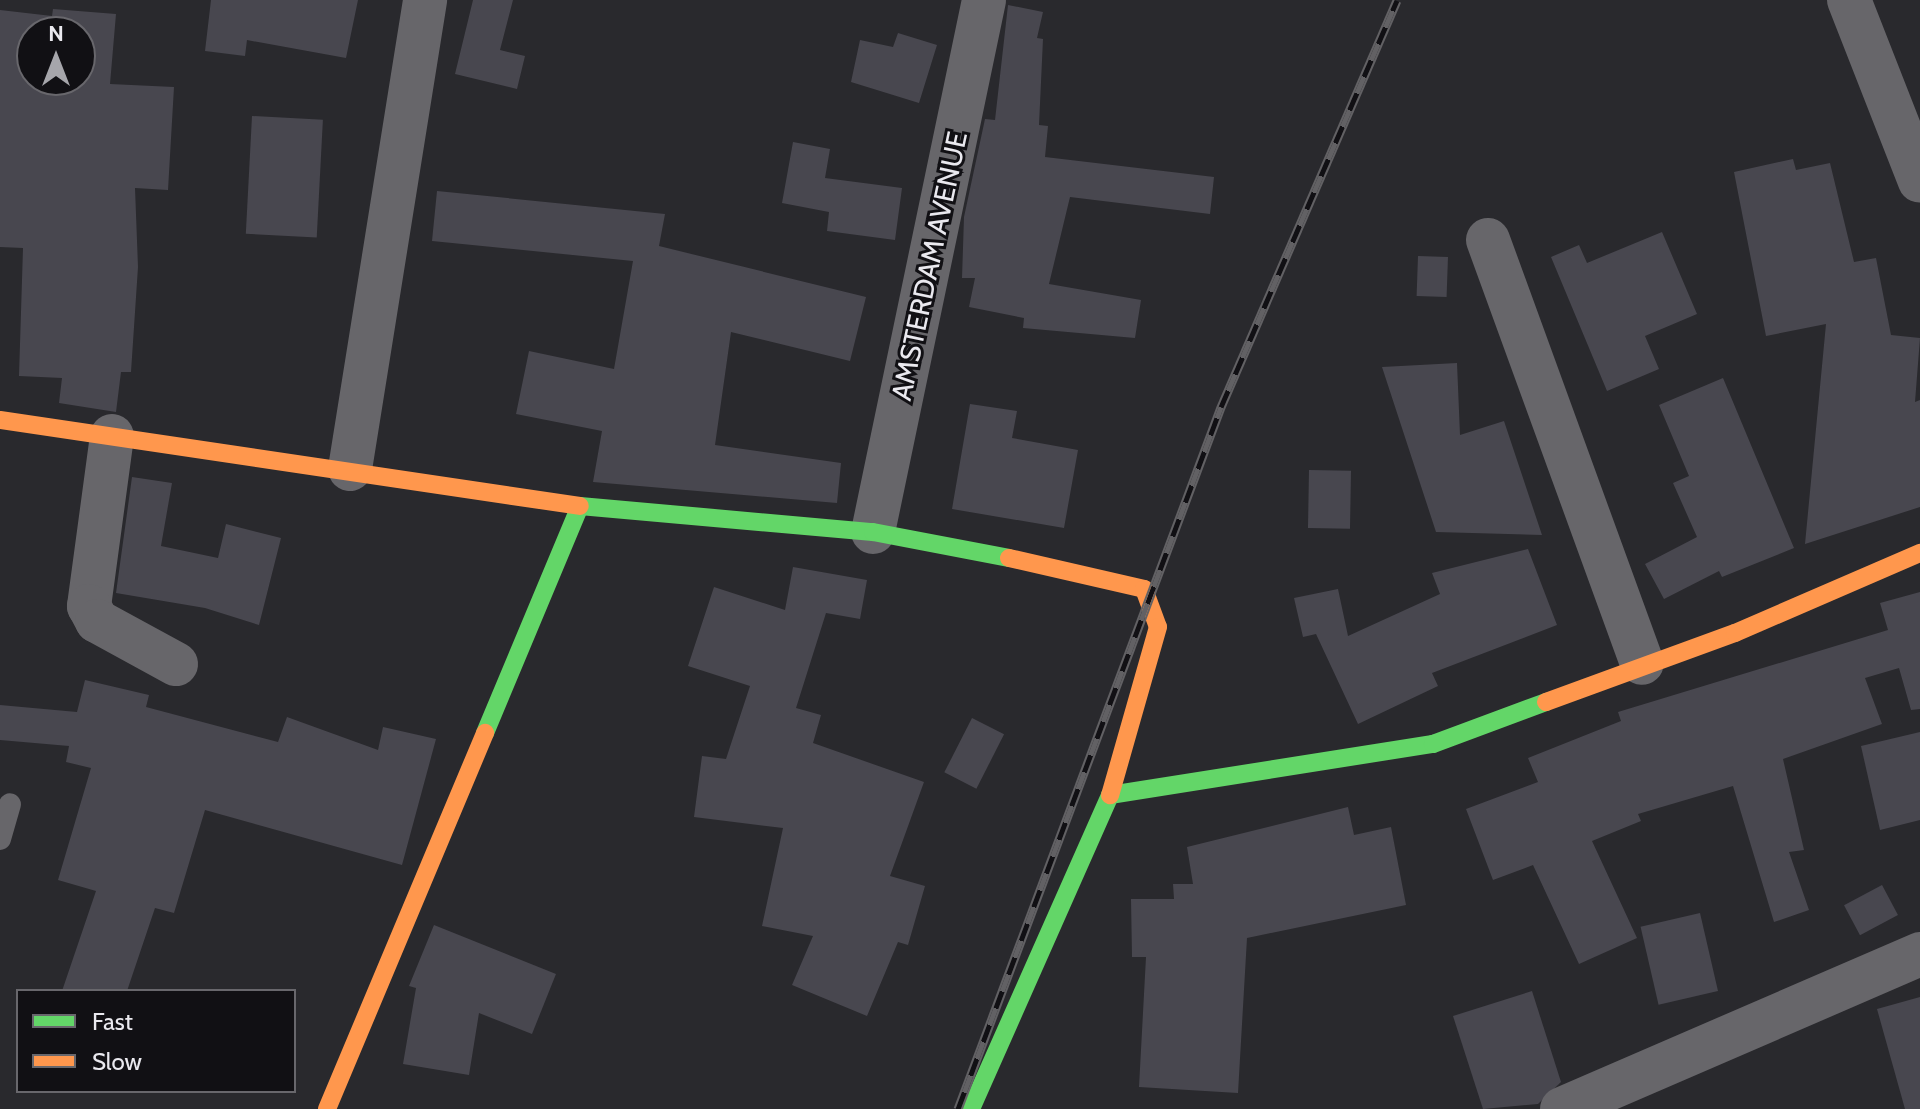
<!DOCTYPE html>
<html>
<head>
<meta charset="utf-8">
<style>
	body { margin:0 }
	#map { position:relative; width:1920px; height:1109px; overflow:hidden; background:#29292d; font-family:Cabin,sans-serif }
	div>[style] { position:absolute }
	.building>* { inset:0; background:#48474f; transform-origin:0 0 }
	.lane>* { height:22px; margin:-11px; padding:0 11px; transform-origin:11px; border-radius:11px; background:#67666a }
	.street>* { height:44px; margin:-22px; padding:0 22px; transform-origin:22px; border-radius:22px; background:#67666a }
	.fast>* { height:18px; margin:-9px; padding:0 9px; transform-origin:9px; border-radius:9px; background:#63d668 }
	.slow>* { height:18px; margin:-9px; padding:0 9px; transform-origin:9px; border-radius:9px; background:#ff974d }
	.rail>* { height:9px; margin-top:-4.5px; transform-origin:0; background:repeating-linear-gradient(90deg,#111014 0 18px,#626164 0 36px); box-sizing:border-box; border-block:2px solid #626164 }
	span { translate:-50% -50%; white-space:nowrap; text-align:center; line-height:1.15; -webkit-text-stroke:6px #111014; paint-order:stroke }
	.street-label { font-size:28px; color:#eae9ef }
	.legend { position:absolute; left:16px; top:989px; width:280px; height:104px; box-sizing:border-box; background:#111014; border:2px solid #68676c; margin:0; padding:10px 14px; list-style:none; font-size:24px; color:#eae9ef }
	.legend li { display:flex; align-items:center; gap:16px; height:40px }
	.legend b { width:40px; border:2px solid #68676c }
	.north { position:absolute; left:16px; top:16px; width:80px; height:80px; box-sizing:border-box; background:#111014; border:2px solid #68676c; border-radius:50%; rotate:0deg; font-size:22px; font-weight:700; line-height:32px; text-align:center; color:#eae9ef }
	.north::after { content:''; display:block; margin:auto; width:28px; height:36px; background:#a6a6ab; clip-path:polygon(50% 0,100% 100%,50% 72%,0 100%) }
</style>
</head>
<body>
<div id="map">
	<div class="building">
		<i style="clip-path:polygon(211px 0,358px 0,346px 58px,247px 40px,245px 56px,205px 51px)"></i>
		<i style="clip-path:polygon(473px 0,513px 0,500px 50px,525px 56px,517px 89px,455px 74px)"></i>
		<i style="clip-path:polygon(1008px 5px,1043px 12px,1037px 38px,1043px 39px,1039px 125px,1048px 126px,1045px 157px,1214px 177px,1210px 214px,1070px 197px,1049px 284px,1141px 300px,1135px 338px,1023px 328px,1024px 318px,969px 307px,975px 278px,962px 278px,964px 217px,985px 119px,995px 120px)"></i>
		<i style="clip-path:polygon(evenodd,53px 9px,116px 14px,110px 84px,174px 87px,168px 190px,135px 188px,138px 267px,131px 372px,121px 372px,116px 412px,59px 403px,62px 378px,19px 376px,23px 248px,0 247px,0 10px,52px 16px,53px 9px,32px 32px,80px 32px,80px 80px,32px 80px,32px 32px)"></i>
		<i style="clip-path:polygon(898px 33px,937px 45px,919px 103px,851px 82px,860px 40px,893px 47px)"></i>
		<i style="left:252px;top:116px;width:71px;height:118px;rotate:3deg"></i>
		<i style="clip-path:polygon(793px 142px,830px 149px,825px 178px,902px 188px,895px 240px,827px 231px,829px 212px,782px 203px)"></i>
		<i style="clip-path:polygon(1793px 159px,1796px 170px,1830px 163px,1854px 262px,1876px 258px,1891px 335px,1920px 338px,1915px 402px,1920px 400px,1920px 507px,1805px 544px,1826px 324px,1766px 336px,1734px 172px)"></i>
		<i style="clip-path:polygon(437px 191px,665px 214px,659px 246px,866px 297px,850px 361px,731px 332px,715px 445px,841px 463px,837px 503px,593px 482px,602px 431px,516px 414px,529px 351px,614px 369px,633px 261px,432px 241px)"></i>
		<i style="clip-path:polygon(1662px 232px,1697px 314px,1645px 336px,1659px 369px,1607px 391px,1551px 257px,1579px 245px,1587px 263px)"></i>
		<i style="left:1418px;top:256px;width:30px;height:40px;rotate:2deg"></i>
		<i style="clip-path:polygon(1457px 363px,1460px 435px,1504px 421px,1542px 535px,1436px 532px,1382px 367px)"></i>
		<i style="clip-path:polygon(1723px 378px,1794px 548px,1722px 577px,1719px 571px,1664px 599px,1645px 564px,1697px 537px,1673px 483px,1689px 476px,1659px 405px)"></i>
		<i style="clip-path:polygon(970px 404px,1017px 411px,1012px 438px,1078px 450px,1064px 528px,952px 509px)"></i>
		<i style="left:1309px;top:470px;width:42px;height:58px;rotate:1deg"></i>
		<i style="clip-path:polygon(132px 477px,172px 483px,161px 546px,218px 558px,226px 524px,281px 538px,259px 625px,205px 608px,116px 593px)"></i>
		<i style="clip-path:polygon(1528px 549px,1557px 625px,1432px 673px,1438px 686px,1358px 724px,1316px 634px,1303px 637px,1294px 598px,1338px 589px,1348px 636px,1440px 594px,1432px 573px)"></i>
		<i style="clip-path:polygon(793px 567px,867px 580px,860px 619px,826px 613px,796px 708px,821px 715px,813px 743px,924px 782px,890px 876px,925px 886px,908px 945px,898px 942px,867px 1016px,792px 985px,813px 936px,762px 926px,783px 828px,694px 817px,702px 756px,726px 759px,750px 686px,688px 666px,714px 587px,785px 610px)"></i>
		<i style="clip-path:polygon(1920px 592px,1920px 709px,1911px 710px,1899px 668px,1865px 678px,1882px 724px,1783px 759px,1804px 850px,1789px 852px,1809px 910px,1774px 922px,1733px 786px,1638px 814px,1641px 821px,1592px 841px,1637px 938px,1579px 964px,1533px 865px,1493px 880px,1466px 809px,1538px 782px,1528px 758px,1621px 721px,1618px 712px,1888px 630px,1880px 603px)"></i>
		<i style="clip-path:polygon(85px 680px,149px 695px,146px 707px,278px 742px,287px 717px,378px 750px,383px 727px,436px 739px,402px 865px,205px 810px,174px 913px,155px 908px,127px 991px,62px 991px,96px 891px,58px 880px,91px 768px,66px 762px,69px 746px,0 740px,0 705px,77px 712px)"></i>
		<i style="left:972px;top:718px;width:36px;height:61px;rotate:27deg"></i>
		<i style="clip-path:polygon(1920px 732px,1920px 820px,1880px 830px,1861px 746px)"></i>
		<i style="clip-path:polygon(1348px 807px,1354px 835px,1391px 827px,1406px 905px,1247px 938px,1238px 1093px,1139px 1087px,1146px 957px,1132px 957px,1131px 899px,1174px 899px,1173px 884px,1193px 884px,1187px 847px)"></i>
		<i style="left:1882px;top:885px;width:34px;height:43px;rotate:62deg"></i>
		<i style="left:1700px;top:913px;width:80px;height:61px;rotate:77deg"></i>
		<i style="clip-path:polygon(434px 925px,556px 974px,532px 1034px,479px 1013px,469px 1075px,403px 1064px,416px 988px,409px 986px)"></i>
		<i style="clip-path:polygon(1532px 991px,1561px 1082px,1538px 1104px,1483px 1109px,1453px 1016px)"></i>
		<i style="clip-path:polygon(1920px 997px,1920px 1109px,1905px 1109px,1877px 1009px)"></i>
	</div>
	<div class="lane">
		<i style="left:0;top:839px;width:36px;rotate:-74deg"></i>
	</div>
	<div class="street">
		<i style="left:1849px;top:0;width:194px;rotate:68.6deg"></i>
		<i style="left:1488px;top:240px;width:450px;rotate:70deg"></i>
		<i style="left:112px;top:436px;width:172px;rotate:97.7deg"></i>
		<i style="left:89px;top:606px;width:17px;rotate:62deg"></i>
		<i style="left:97px;top:621px;width:90px;rotate:28.6deg"></i>
		<i style="left:350px;top:469px;width:475px;rotate:-80.9deg"></i>
		<i style="left:873px;top:532px;width:543px;rotate:-78.21deg"></i>
		<i style="left:1562px;top:1109px;width:390px;rotate:-23.4deg"></i>
	</div>
	<div class="fast">
		<i style="left:485px;top:733px;width:246px;rotate:-67.3deg"></i>
		<i style="left:580px;top:506px;width:294px;rotate:5.1deg"></i>
		<i style="left:873px;top:532px;width:138px;rotate:10.8deg"></i>
		<i style="left:971px;top:1109px;width:343px;rotate:-66.1deg"></i>
		<i style="left:1110px;top:795px;width:327px;rotate:-9deg"></i>
		<i style="left:1433px;top:744px;width:121px;rotate:-20.4deg"></i>
	</div>
	<div class="slow">
		<i style="left:0;top:420px;width:586px;rotate:8.43deg"></i>
		<i style="left:1009px;top:558px;width:139px;rotate:12.9deg"></i>
		<i style="left:1144px;top:589px;width:40px;rotate:69.8deg"></i>
		<i style="left:1158px;top:627px;width:175px;rotate:105.9deg"></i>
		<i style="left:1546px;top:702px;width:201px;rotate:-20.1deg"></i>
		<i style="left:1735px;top:633px;width:202px;rotate:-23.4deg"></i>
		<i style="left:327px;top:1109px;width:408px;rotate:-67.2deg"></i>
	</div>
	<div class="rail">
		<i style="left:958px;top:1109px;width:750px;rotate:-69.46deg"></i>
		<i style="left:1221px;top:407px;width:443px;rotate:-66.6deg"></i>
	</div>
	<div class="street-label">
		<span style="left:929px;top:266px;rotate:-78deg">AMSTERDAM AVENUE</span>
	</div>
	<ul class="legend">
	<li><b style="height:10px;background:#63d668"></b>Fast</li>
	<li><b style="height:10px;background:#ff974d"></b>Slow</li>
	</ul>
	<div class="north">N</div>
</div>
</body>
</html>
